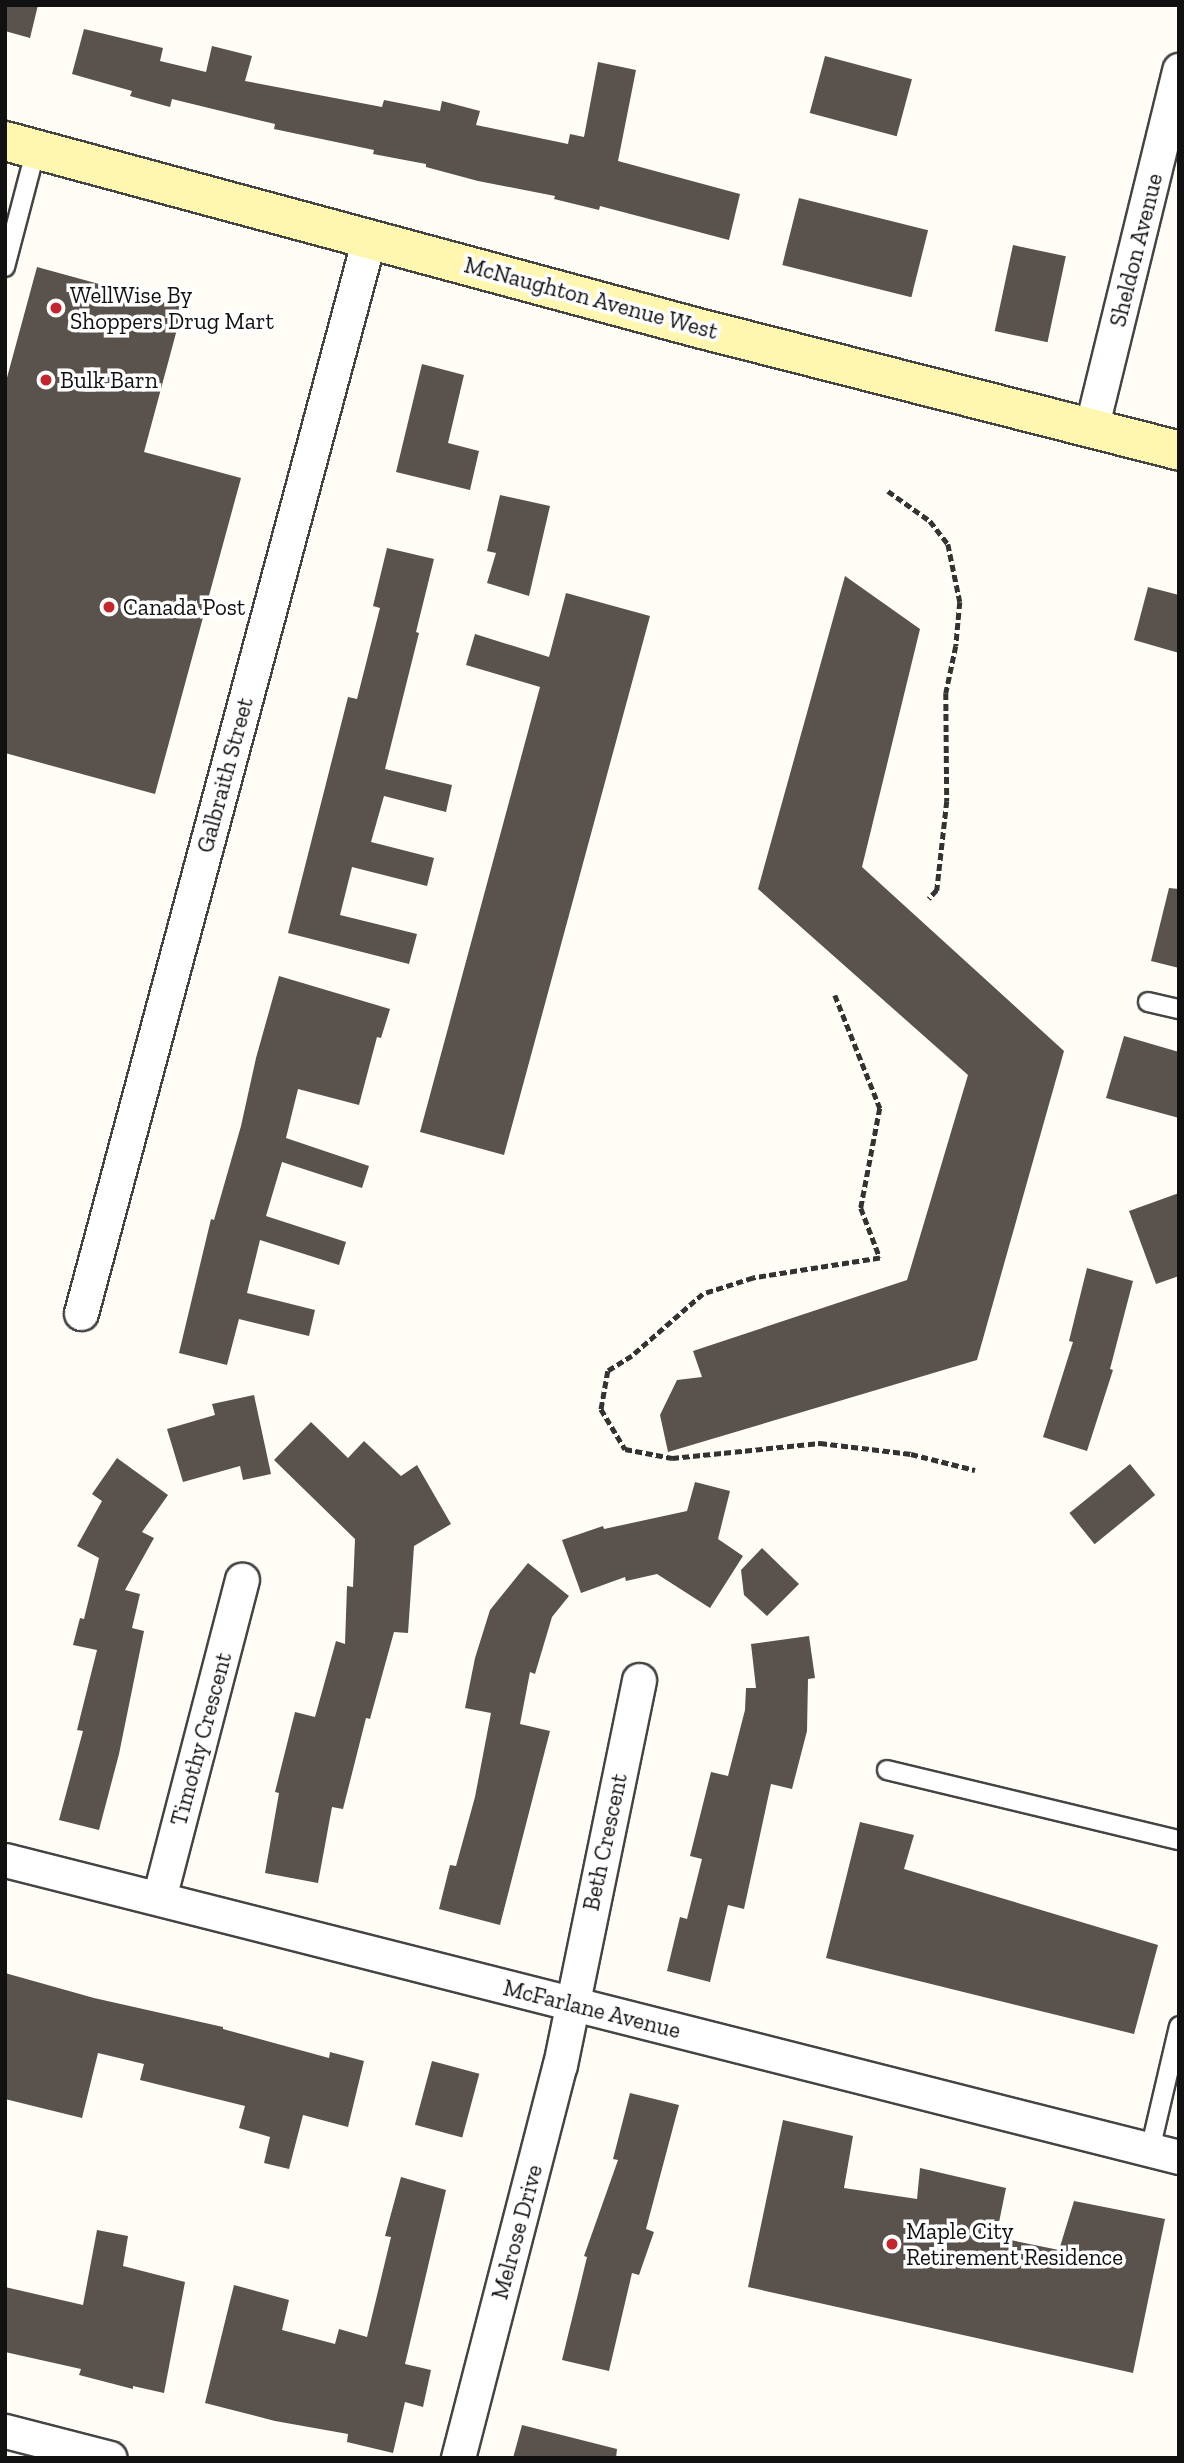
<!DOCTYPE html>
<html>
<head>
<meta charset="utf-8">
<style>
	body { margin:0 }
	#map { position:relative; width:1184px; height:2463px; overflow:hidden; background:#fffdf5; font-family:"Zilla Slab",serif }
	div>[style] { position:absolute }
	.building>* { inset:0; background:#5a524d; transform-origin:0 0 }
	.path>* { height:4.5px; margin-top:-2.25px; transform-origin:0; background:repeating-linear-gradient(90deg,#333 0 7px,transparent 0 10.5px) }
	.roads { filter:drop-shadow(2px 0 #444) drop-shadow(-2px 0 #444) drop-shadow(0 2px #444) drop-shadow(0 -2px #444) }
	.lane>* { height:18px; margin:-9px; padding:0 9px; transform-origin:9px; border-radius:9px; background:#fff }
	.street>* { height:33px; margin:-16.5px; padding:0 16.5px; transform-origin:16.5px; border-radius:16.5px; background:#fff }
	.secondary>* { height:38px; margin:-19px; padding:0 19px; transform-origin:19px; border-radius:19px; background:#fff6b0 }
	.dots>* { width:19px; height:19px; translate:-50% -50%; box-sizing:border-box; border:4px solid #fff; border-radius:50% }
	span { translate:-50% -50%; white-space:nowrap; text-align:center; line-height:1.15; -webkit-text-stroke:7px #fff; paint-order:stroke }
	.street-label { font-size:23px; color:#111 }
	.poi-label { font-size:23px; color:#111 }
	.left { translate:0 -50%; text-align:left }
	.frame { position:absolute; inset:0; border:7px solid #111; pointer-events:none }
</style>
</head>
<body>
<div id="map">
	<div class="building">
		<i style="clip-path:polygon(5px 5px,38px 5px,30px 38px,5px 31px)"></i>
		<i style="clip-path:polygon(84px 29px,163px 48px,160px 61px,206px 72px,212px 46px,252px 56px,245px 81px,382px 107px,384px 100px,440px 111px,442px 101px,480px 111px,476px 125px,568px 144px,570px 134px,584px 137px,598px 62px,636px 70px,618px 161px,740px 194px,729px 240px,600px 206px,599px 210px,554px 199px,555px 196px,478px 181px,426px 167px,426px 164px,373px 154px,374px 150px,274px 129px,275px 124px,172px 99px,170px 107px,130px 96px,132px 91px,72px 74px)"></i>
		<i style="left:825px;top:56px;width:90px;height:59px;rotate:15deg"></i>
		<i style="left:799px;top:198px;width:133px;height:69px;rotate:14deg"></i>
		<i style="left:1013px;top:245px;width:54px;height:88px;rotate:12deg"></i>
		<i style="clip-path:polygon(37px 267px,183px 307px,144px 452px,241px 478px,155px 794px,5px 753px,5px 385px)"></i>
		<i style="clip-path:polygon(422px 364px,464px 375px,448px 443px,479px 451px,470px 490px,396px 472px)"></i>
		<i style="clip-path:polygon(500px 495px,550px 506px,529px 596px,487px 583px,496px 553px,487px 551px)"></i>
		<i style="clip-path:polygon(387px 548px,434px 559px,416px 632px,419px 633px,385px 769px,452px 785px,446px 812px,384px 796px,371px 842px,434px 858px,427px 886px,352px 867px,340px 915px,417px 934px,409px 964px,288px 933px,348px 697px,357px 699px,380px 608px,373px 606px)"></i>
		<i style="clip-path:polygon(845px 576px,920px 629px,862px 867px,1064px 1051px,977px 1360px,668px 1452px,660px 1415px,677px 1380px,702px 1377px,693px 1351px,907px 1280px,968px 1075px,758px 889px)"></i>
		<i style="clip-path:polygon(1148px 587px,1179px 595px,1179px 653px,1134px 640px)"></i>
		<i style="clip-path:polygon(566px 593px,650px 616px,504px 1155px,420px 1132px,540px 687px,466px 665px,475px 634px,549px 657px)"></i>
		<i style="clip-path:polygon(1169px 888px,1179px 889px,1179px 968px,1151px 961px)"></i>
		<i style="clip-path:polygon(279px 976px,390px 1009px,381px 1038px,377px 1037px,359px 1105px,298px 1089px,286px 1138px,369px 1166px,362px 1188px,282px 1162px,266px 1216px,346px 1242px,339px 1265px,260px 1240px,247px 1293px,315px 1310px,309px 1336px,239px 1319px,227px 1365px,179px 1353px,211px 1219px,214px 1220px,241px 1126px,256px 1058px)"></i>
		<i style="clip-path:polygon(1124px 1036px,1179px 1052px,1179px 1118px,1106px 1098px)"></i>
		<i style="clip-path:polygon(1179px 1193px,1179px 1276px,1156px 1284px,1129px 1211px)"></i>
		<i style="clip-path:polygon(1087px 1268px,1133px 1281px,1110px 1369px,1113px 1370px,1087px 1451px,1043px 1437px,1073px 1342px,1069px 1341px)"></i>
		<i style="clip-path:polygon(254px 1395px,271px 1474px,243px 1480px,240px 1466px,183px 1482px,167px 1429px,215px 1415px,212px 1404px)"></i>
		<i style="clip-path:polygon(311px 1422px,348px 1458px,364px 1441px,401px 1476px,417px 1465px,451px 1524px,414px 1546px,408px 1633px,394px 1632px,370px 1719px,366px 1718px,343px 1809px,332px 1807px,318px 1883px,265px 1873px,279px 1793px,275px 1792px,295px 1712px,315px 1717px,336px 1641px,345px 1644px,347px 1586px,353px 1587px,355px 1539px,274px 1460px)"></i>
		<i style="clip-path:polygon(117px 1458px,168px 1495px,142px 1532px,154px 1538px,125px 1590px,140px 1594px,132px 1628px,144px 1631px,119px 1754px,99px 1830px,59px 1820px,83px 1731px,77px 1730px,97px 1650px,73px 1645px,80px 1618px,84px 1619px,99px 1558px,77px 1546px,102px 1501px,92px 1494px)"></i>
		<i style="left:1130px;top:1464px;width:40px;height:78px;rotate:51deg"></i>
		<i style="clip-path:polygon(695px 1482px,730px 1491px,718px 1539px,743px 1556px,710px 1608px,657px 1574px,626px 1581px,625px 1577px,581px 1593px,562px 1540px,603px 1526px,604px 1529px,687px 1511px)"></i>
		<i style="clip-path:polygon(762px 1548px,799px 1584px,767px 1616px,744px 1595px,741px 1570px)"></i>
		<i style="clip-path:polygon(528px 1563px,569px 1596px,552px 1617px,535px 1674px,530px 1672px,520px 1724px,550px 1731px,500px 1925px,439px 1909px,450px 1865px,456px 1866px,475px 1797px,491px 1713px,465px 1708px,475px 1658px,490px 1610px)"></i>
		<i style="clip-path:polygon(809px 1636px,815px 1678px,808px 1679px,807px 1731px,792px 1789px,771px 1784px,744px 1909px,728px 1905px,710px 1982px,667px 1971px,680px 1917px,687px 1919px,702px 1859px,690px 1856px,711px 1772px,728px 1776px,745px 1710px,746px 1688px,756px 1688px,751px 1644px)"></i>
		<i style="clip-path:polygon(860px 1822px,914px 1835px,904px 1869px,1158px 1945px,1134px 2034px,826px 1958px)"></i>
		<i style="clip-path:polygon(5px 1973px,94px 1998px,223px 2027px,223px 2029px,329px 2058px,330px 2052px,364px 2061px,348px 2127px,303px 2115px,289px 2169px,264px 2163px,270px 2137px,239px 2128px,245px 2106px,140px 2080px,144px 2064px,98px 2053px,82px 2118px,5px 2099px)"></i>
		<i style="left:432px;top:2061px;width:49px;height:66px;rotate:15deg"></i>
		<i style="clip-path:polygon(630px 2093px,679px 2105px,646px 2229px,654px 2232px,639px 2275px,632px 2273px,609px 2371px,562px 2360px,587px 2257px,584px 2256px,618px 2160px,613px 2159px)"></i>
		<i style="clip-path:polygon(783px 2120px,853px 2136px,844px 2188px,917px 2199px,920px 2168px,1006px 2188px,996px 2237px,1059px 2250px,1074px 2201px,1165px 2219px,1133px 2373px,748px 2287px)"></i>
		<i style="clip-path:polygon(401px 2177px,446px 2190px,405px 2364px,431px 2370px,423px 2407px,405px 2402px,393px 2453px,347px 2442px,348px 2434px,275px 2421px,205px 2403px,234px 2285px,289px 2300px,282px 2330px,335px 2344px,339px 2329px,367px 2337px,391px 2237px,385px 2236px)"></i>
		<i style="clip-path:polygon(97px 2230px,128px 2236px,123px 2266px,185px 2282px,164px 2393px,133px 2386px,133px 2389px,79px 2375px,81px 2369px,5px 2352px,5px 2287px,83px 2305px)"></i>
		<i style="clip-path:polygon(522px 2425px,617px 2449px,616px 2458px,513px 2458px)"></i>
	</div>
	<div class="path">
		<i style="left:888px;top:491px;width:52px;rotate:35.5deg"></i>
		<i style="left:930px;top:521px;width:29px;rotate:52deg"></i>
		<i style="left:948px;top:544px;width:59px;rotate:78.3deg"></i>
		<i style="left:960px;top:602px;width:44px;rotate:95.2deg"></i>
		<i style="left:956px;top:646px;width:48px;rotate:102deg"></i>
		<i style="left:946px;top:693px;width:108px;rotate:89.5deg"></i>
		<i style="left:947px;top:801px;width:90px;rotate:96.4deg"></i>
		<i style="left:937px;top:890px;width:12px;rotate:132deg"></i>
		<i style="left:835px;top:995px;width:122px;rotate:68.3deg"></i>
		<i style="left:880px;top:1108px;width:102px;rotate:100.8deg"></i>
		<i style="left:861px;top:1208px;width:53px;rotate:69.2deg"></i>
		<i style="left:880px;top:1258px;width:129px;rotate:171.1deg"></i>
		<i style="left:753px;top:1278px;width:52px;rotate:162.3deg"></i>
		<i style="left:703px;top:1294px;width:94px;rotate:138.9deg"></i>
		<i style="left:632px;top:1356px;width:28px;rotate:148deg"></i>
		<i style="left:608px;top:1371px;width:39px;rotate:100deg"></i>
		<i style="left:601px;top:1409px;width:47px;rotate:59deg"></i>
		<i style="left:625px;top:1449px;width:48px;rotate:10.8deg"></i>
		<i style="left:672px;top:1458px;width:149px;rotate:-5.8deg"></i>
		<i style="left:820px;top:1443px;width:92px;rotate:6.9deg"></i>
		<i style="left:911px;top:1454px;width:66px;rotate:14deg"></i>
	</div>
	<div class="roads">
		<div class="lane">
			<i style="left:5px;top:267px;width:122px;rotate:-75.3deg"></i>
			<i style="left:1148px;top:1002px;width:32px;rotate:13deg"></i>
			<i style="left:887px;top:1770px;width:300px;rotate:13.5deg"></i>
			<i style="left:1150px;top:2150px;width:127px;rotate:-76.8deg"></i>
		</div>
		<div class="street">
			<i style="left:1091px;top:429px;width:370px;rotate:-76.2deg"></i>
			<i style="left:81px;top:1313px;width:1113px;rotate:-75deg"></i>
			<i style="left:5px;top:1860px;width:1211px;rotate:14.2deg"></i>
			<i style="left:159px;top:1898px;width:329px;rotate:-75.4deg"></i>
			<i style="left:5px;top:2431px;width:108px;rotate:14.4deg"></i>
			<i style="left:458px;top:2458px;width:406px;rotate:-75.5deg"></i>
			<i style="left:560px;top:2065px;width:393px;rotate:-78.4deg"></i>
		</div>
		<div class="secondary">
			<i style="left:5px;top:141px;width:722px;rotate:15.1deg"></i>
			<i style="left:702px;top:329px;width:492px;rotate:14.3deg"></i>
		</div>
	</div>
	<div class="dots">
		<i style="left:56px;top:308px;background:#c4262e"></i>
		<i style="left:46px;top:380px;background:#c4262e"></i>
		<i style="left:109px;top:607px;background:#c4262e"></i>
		<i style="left:892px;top:2244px;background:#c4262e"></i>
	</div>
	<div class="street-label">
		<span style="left:1136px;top:250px;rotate:-76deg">Sheldon Avenue</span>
		<span style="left:591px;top:298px;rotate:15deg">McNaughton Avenue West</span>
		<span style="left:225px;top:775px;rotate:-75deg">Galbraith Street</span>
		<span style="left:201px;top:1739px;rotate:-75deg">Timothy Crescent</span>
		<span style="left:605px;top:1842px;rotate:-78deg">Beth Crescent</span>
		<span style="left:592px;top:2009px;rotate:14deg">McFarlane Avenue</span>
		<span style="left:517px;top:2232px;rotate:-75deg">Melrose Drive</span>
	</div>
	<div class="poi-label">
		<span class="left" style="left:70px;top:308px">WellWise By<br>Shoppers Drug Mart</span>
		<span class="left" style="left:60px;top:380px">Bulk Barn</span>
		<span class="left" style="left:123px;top:607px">Canada Post</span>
		<span class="left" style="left:906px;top:2244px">Maple City<br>Retirement Residence</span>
	</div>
	<div class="frame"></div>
</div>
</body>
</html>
